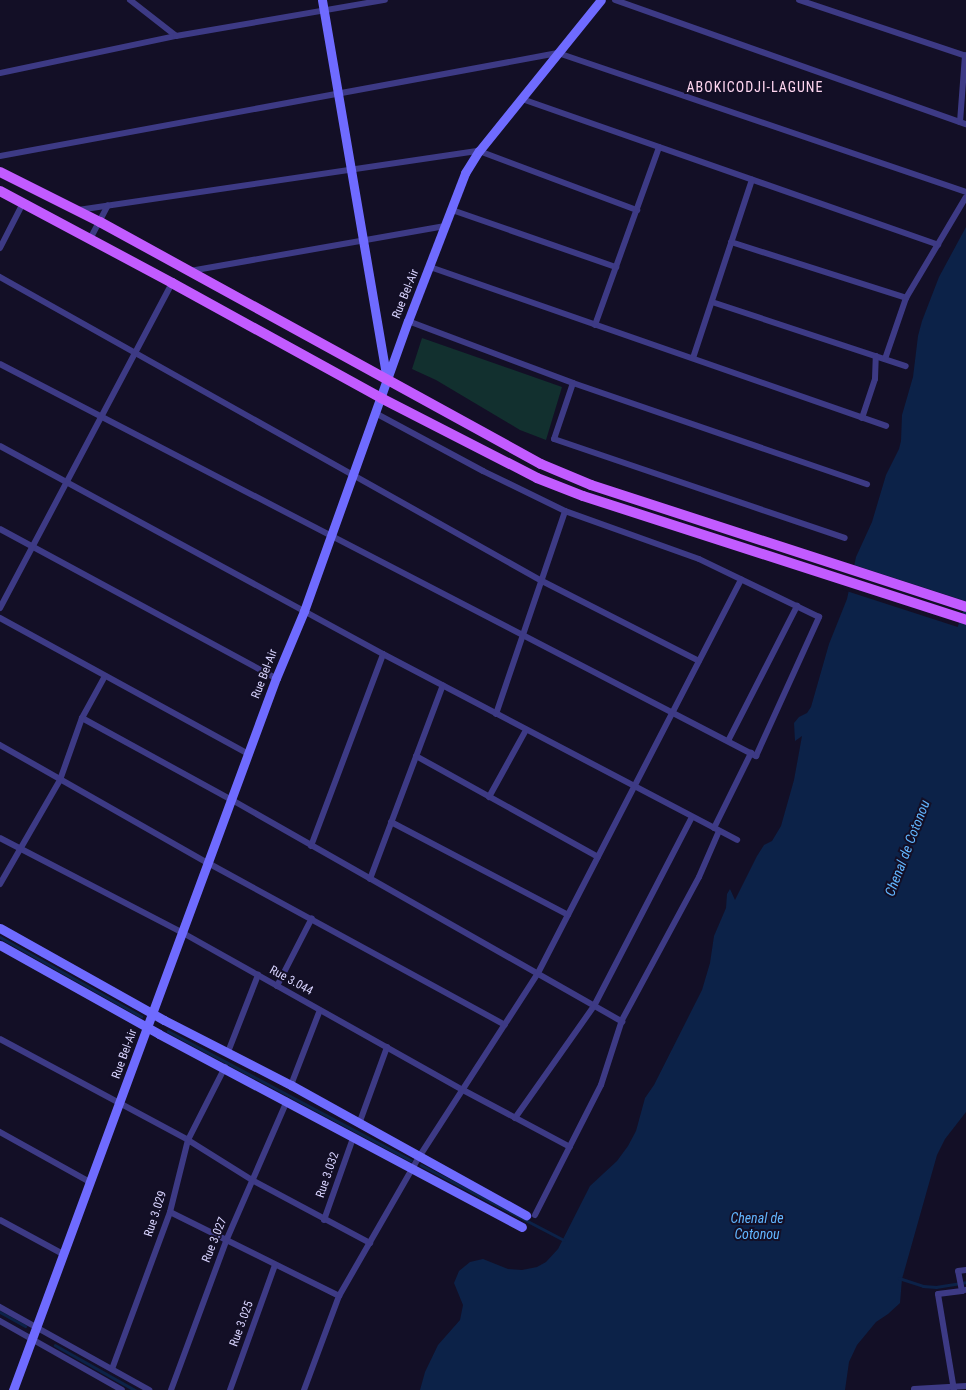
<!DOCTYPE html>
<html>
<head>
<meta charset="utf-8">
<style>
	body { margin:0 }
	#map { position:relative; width:966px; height:1390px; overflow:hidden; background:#130f26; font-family:"Roboto Condensed",sans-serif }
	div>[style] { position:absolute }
	.green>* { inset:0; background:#12302f }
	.water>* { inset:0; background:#0c2248 }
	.pier>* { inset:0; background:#130f26; transform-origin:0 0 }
	.stream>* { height:2.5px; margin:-1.25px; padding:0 1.25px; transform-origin:1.25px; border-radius:1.25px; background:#0c2248 }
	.street>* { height:6px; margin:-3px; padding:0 3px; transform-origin:3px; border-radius:3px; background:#3d3a85 }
	.secondary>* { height:9px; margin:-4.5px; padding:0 4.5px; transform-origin:4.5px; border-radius:4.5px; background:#6f6bff }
	.primary>* { height:10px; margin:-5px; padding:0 5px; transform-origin:5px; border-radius:5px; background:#c25bff }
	span { translate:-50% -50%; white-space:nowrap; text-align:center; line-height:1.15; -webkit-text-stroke:4px #130f26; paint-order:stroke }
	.street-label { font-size:12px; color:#d9d4ff }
	.neighbourhood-label { font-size:14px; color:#ffd6f0; letter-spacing:1px }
	.water-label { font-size:14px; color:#62b6ff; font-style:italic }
</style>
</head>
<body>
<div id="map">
	<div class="green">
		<i style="clip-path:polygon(422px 338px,562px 387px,546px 440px,520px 430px,436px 380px,412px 369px)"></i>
	</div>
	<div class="water">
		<i style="clip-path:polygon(966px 227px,966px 1112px,945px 1139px,937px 1155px,902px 1279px,900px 1303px,888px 1314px,876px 1322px,857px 1345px,849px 1362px,845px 1390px,420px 1390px,425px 1372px,438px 1345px,460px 1320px,463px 1305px,454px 1283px,459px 1271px,470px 1262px,483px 1259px,508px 1269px,522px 1270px,537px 1267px,546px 1262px,558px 1249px,590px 1186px,617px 1161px,628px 1146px,636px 1131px,645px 1098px,654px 1085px,702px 990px,710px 963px,714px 936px,726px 908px,727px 894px,730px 889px,735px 900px,757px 856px,764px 845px,772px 841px,781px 826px,794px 780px,802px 736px,795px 741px,794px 723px,799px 717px,807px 713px,811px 707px,829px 644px,847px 599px,856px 557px,872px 522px,886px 475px,899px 449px,901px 441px,902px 415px,913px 377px,918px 336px,922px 321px,939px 277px)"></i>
	</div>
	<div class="pier">
		<i style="left:851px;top:564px;width:121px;height:27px;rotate:18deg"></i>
	</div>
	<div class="stream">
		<i style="left:0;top:937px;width:162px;rotate:29.3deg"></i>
		<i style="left:168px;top:1031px;width:275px;rotate:28deg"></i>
		<i style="left:421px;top:1165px;width:161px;rotate:27.7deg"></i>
		<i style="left:899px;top:1278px;width:25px;rotate:18deg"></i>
		<i style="left:923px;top:1286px;width:13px;rotate:4deg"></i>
		<i style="left:936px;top:1287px;width:30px;rotate:-9deg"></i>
		<i style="left:0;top:1312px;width:29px;rotate:29deg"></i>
		<i style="left:55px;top:1345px;width:92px;rotate:29.4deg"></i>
	</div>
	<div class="street">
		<i style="left:130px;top:0;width:58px;rotate:38deg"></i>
		<i style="left:615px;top:0;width:372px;rotate:19.5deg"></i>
		<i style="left:799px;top:0;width:176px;rotate:18.5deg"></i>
		<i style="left:0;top:73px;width:180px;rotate:-11.9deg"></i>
		<i style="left:176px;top:36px;width:212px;rotate:-9.8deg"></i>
		<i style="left:522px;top:99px;width:441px;rotate:19.3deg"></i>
		<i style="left:960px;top:122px;width:67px;rotate:-85.7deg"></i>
		<i style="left:0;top:156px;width:567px;rotate:-10.46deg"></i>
		<i style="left:558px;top:53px;width:431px;rotate:18.8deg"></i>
		<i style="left:78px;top:210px;width:405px;rotate:-8.4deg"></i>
		<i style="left:479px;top:151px;width:169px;rotate:20.5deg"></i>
		<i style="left:452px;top:210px;width:174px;rotate:19.2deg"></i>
		<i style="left:90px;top:239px;width:38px;rotate:-62deg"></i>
		<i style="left:731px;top:242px;width:184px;rotate:17.7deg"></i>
		<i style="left:0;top:248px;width:51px;rotate:-62.9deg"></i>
		<i style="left:430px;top:267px;width:483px;rotate:19.2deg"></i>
		<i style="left:190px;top:271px;width:259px;rotate:-10deg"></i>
		<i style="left:0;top:277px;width:621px;rotate:29.29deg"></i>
		<i style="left:542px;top:581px;width:176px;rotate:27deg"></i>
		<i style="left:712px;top:302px;width:204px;rotate:18.3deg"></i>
		<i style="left:408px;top:321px;width:176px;rotate:20.6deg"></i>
		<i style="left:573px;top:383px;width:311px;rotate:19deg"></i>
		<i style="left:595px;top:325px;width:189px;rotate:-70.2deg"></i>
		<i style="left:693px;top:358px;width:188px;rotate:-71.7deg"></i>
		<i style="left:885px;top:359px;width:65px;rotate:-71deg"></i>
		<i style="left:906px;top:298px;width:117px;rotate:-59.3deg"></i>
		<i style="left:0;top:364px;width:852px;rotate:27.41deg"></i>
		<i style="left:756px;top:756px;width:153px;rotate:-65.6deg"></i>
		<i style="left:819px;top:617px;width:133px;rotate:-154.2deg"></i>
		<i style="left:699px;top:559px;width:142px;rotate:-160.3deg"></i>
		<i style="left:565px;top:511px;width:91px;rotate:-154deg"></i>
		<i style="left:483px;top:471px;width:120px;rotate:-151.7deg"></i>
		<i style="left:573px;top:383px;width:59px;rotate:108.7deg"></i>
		<i style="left:554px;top:439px;width:307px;rotate:18.8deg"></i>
		<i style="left:862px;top:418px;width:41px;rotate:-71.6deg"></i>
		<i style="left:875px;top:379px;width:23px;rotate:-88deg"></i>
		<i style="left:0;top:446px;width:436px;rotate:28.5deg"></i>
		<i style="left:383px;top:654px;width:400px;rotate:27.7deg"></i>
		<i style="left:0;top:529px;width:314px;rotate:28.4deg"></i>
		<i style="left:0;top:608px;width:368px;rotate:-62.1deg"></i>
		<i style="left:0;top:618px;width:283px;rotate:28.7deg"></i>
		<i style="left:496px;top:714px;width:214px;rotate:-71.2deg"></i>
		<i style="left:82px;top:718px;width:171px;rotate:28.7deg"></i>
		<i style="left:232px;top:800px;width:449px;rotate:29.6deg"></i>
		<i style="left:728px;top:741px;width:152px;rotate:-62.9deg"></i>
		<i style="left:0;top:745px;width:239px;rotate:29.6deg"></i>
		<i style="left:208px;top:863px;width:338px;rotate:28.6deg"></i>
		<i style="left:416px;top:756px;width:208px;rotate:29deg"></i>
		<i style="left:489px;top:797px;width:77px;rotate:-61.1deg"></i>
		<i style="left:391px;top:822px;width:200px;rotate:27.7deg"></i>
		<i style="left:714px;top:828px;width:84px;rotate:-63.7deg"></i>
		<i style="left:0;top:838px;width:206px;rotate:27.4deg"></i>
		<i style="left:183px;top:933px;width:321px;rotate:29.3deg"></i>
		<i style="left:463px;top:1090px;width:121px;rotate:28deg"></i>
		<i style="left:311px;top:846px;width:205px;rotate:-69.4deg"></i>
		<i style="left:370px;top:879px;width:207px;rotate:-69.4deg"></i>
		<i style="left:0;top:884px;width:120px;rotate:-60deg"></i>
		<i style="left:60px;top:780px;width:66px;rotate:-70.5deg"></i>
		<i style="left:82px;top:718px;width:48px;rotate:-61.3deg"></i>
		<i style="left:277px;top:986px;width:76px;rotate:-62.8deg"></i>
		<i style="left:0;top:1039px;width:213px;rotate:28.2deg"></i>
		<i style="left:188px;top:1140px;width:75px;rotate:32deg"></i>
		<i style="left:252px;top:1180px;width:134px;rotate:28.1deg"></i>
		<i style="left:228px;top:1052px;width:83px;rotate:-68.7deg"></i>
		<i style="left:291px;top:1085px;width:80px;rotate:-68.9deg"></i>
		<i style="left:515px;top:1118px;width:137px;rotate:-54.8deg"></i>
		<i style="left:594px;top:1006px;width:213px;rotate:-62.6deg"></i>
		<i style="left:359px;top:1124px;width:82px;rotate:-70deg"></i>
		<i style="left:0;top:1132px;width:103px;rotate:29.1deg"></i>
		<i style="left:170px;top:1212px;width:189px;rotate:26.4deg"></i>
		<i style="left:535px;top:1215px;width:146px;rotate:-63.1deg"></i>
		<i style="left:601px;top:1085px;width:68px;rotate:-72.1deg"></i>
		<i style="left:622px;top:1020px;width:162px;rotate:-61.7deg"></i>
		<i style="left:699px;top:877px;width:50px;rotate:-66.5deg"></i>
		<i style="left:0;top:1220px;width:72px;rotate:28.4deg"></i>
		<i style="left:324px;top:1220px;width:87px;rotate:-70.5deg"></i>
		<i style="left:965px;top:1290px;width:3px;rotate:162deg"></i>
		<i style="left:962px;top:1291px;width:20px;rotate:-101deg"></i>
		<i style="left:958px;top:1271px;width:8px;rotate:-7deg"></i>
		<i style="left:0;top:1307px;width:171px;rotate:29.1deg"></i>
		<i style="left:0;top:1321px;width:140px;rotate:29.5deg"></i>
		<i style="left:112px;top:1369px;width:167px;rotate:-69.7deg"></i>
		<i style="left:170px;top:1212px;width:74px;rotate:-76deg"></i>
		<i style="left:188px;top:1140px;width:82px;rotate:-63.1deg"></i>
		<i style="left:914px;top:1389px;width:52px;rotate:-3.3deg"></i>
		<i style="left:171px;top:1390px;width:159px;rotate:-69.7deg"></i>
		<i style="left:226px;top:1241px;width:153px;rotate:-66.5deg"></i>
		<i style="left:230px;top:1390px;width:133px;rotate:-70.2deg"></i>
		<i style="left:304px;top:1390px;width:100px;rotate:-69.6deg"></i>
		<i style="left:339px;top:1296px;width:160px;rotate:-60.1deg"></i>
		<i style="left:419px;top:1157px;width:219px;rotate:-57.1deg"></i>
		<i style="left:538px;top:973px;width:443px;rotate:-62.7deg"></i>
		<i style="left:954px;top:1390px;width:97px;rotate:-99.5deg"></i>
		<i style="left:938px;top:1294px;width:24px;rotate:-7deg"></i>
	</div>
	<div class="secondary">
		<i style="left:322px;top:0;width:385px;rotate:80.3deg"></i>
		<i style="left:0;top:928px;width:188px;rotate:29.3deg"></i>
		<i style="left:164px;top:1020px;width:143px;rotate:27.1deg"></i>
		<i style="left:291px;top:1085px;width:269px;rotate:29deg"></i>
		<i style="left:0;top:945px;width:182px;rotate:29.2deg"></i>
		<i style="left:159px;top:1034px;width:411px;rotate:28deg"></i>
		<i style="left:13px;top:1390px;width:759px;rotate:-69.73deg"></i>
		<i style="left:276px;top:678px;width:73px;rotate:-67.3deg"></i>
		<i style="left:304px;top:611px;width:308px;rotate:-70.3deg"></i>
		<i style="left:408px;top:321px;width:159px;rotate:-68.9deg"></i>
		<i style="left:465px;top:173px;width:26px;rotate:-58deg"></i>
		<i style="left:479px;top:151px;width:194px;rotate:-51.1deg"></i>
	</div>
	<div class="primary">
		<i style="left:0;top:172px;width:112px;rotate:26.6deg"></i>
		<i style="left:100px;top:222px;width:503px;rotate:28.76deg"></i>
		<i style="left:541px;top:464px;width:54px;rotate:22.8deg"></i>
		<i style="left:591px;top:485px;width:394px;rotate:18deg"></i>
		<i style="left:0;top:191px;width:195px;rotate:28.1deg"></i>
		<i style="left:172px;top:283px;width:239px;rotate:28.8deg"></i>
		<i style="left:381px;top:398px;width:175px;rotate:27.1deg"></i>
		<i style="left:537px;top:478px;width:49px;rotate:21.4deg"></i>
		<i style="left:583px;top:496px;width:403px;rotate:17.9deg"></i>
	</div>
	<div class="street-label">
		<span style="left:406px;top:294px;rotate:-68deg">Rue Bel-Air</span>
		<span style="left:265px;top:674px;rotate:-69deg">Rue Bel-Air</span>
		<span style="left:291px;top:981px;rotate:29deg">Rue 3.044</span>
		<span style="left:125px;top:1054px;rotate:-70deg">Rue Bel-Air</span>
		<span style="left:328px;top:1175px;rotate:-71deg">Rue 3.032</span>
		<span style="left:156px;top:1214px;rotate:-72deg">Rue 3.029</span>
		<span style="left:215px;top:1240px;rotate:-68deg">Rue 3.027</span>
		<span style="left:242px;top:1324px;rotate:-70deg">Rue 3.025</span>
	</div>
	<div class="neighbourhood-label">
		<span style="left:755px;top:87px">ABOKICODJI-LAGUNE</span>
	</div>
	<div class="water-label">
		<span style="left:907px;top:848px;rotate:-69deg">Chenal de Cotonou</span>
		<span style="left:757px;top:1226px">Chenal de<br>Cotonou</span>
	</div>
</div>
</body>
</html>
